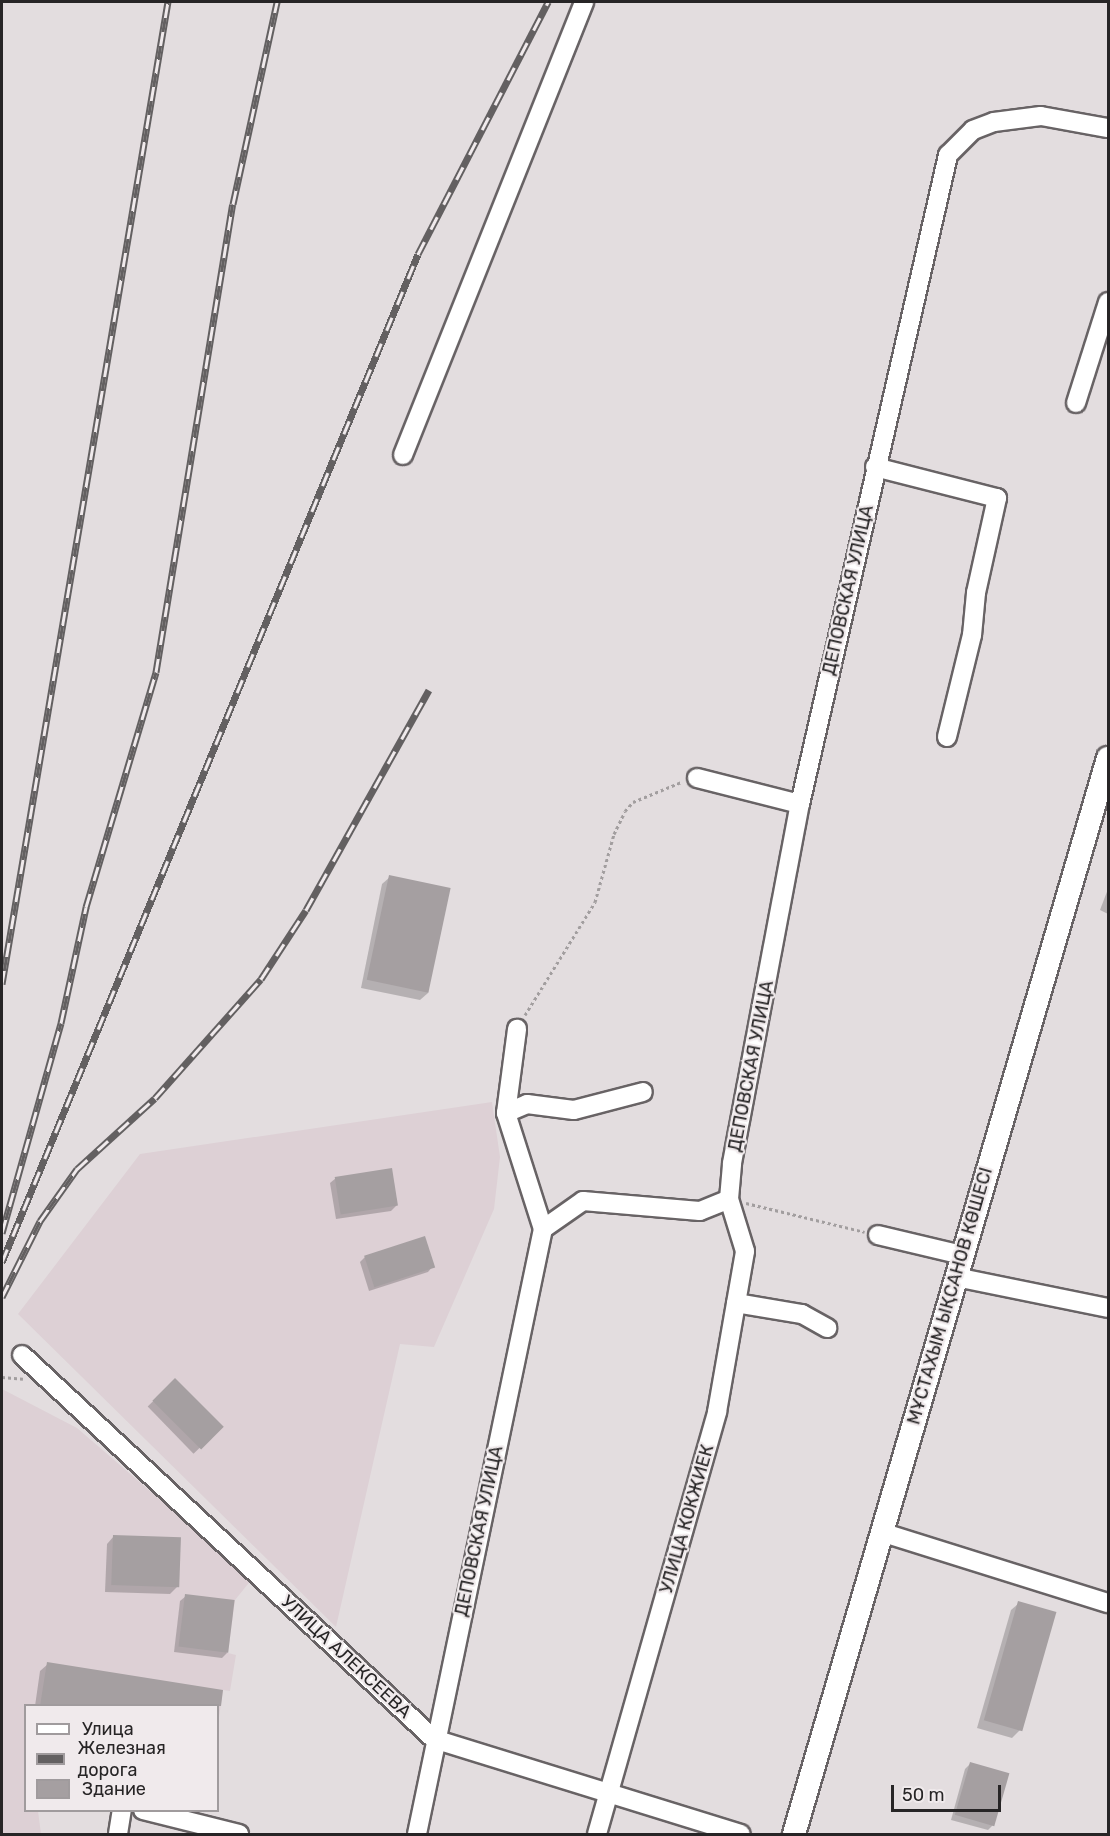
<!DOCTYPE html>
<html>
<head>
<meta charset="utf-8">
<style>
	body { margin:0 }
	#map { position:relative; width:1110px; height:1836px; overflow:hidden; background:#e3dddf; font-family:Rubik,sans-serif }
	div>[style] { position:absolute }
	.built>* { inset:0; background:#ddd0d5 }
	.shadow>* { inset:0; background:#0003; transform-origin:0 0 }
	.building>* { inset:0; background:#a59fa1; transform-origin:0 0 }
	.path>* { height:3px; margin-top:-1.5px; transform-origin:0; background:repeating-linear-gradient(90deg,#a29e9f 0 3px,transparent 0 6px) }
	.roads { filter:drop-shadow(2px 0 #686365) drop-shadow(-2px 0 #686365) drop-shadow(0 2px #686365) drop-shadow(0 -2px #686365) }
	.minor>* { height:18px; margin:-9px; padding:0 9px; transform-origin:9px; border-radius:9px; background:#fff }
	.major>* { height:22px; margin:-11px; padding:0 11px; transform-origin:11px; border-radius:11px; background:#fff }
	.rail>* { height:7px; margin-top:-3.5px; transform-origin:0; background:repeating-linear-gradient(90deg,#f0eaec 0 14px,#636061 0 28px); box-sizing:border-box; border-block:2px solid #636061 }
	span { translate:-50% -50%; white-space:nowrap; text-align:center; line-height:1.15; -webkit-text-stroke:4.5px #f0eaec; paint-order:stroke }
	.street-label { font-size:18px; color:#272526 }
	.frame { position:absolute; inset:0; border:3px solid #272526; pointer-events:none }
	.legend { position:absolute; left:24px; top:1704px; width:195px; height:108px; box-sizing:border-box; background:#f0eaec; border:2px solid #a09b9d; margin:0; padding:8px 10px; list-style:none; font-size:18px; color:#272526 }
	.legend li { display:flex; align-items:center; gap:12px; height:30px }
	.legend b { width:30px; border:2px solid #a09b9d }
	.scale { position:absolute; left:891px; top:1785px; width:110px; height:27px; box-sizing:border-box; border:3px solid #272526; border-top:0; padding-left:8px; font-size:18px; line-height:21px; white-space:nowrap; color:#272526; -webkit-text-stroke:4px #f0eaec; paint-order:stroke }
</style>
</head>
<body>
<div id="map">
	<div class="built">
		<i style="clip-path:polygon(492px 1102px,500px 1157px,494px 1209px,434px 1347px,400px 1344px,336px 1627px,18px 1314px,140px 1154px)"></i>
		<i style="clip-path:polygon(2px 1389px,77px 1428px,252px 1579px,235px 1600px,228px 1653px,236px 1655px,230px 1691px,223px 1690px,218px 1724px,218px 1706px,26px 1706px,26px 1810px,38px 1811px,41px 1834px,2px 1834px)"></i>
	</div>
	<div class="shadow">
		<i style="clip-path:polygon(390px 877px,428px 993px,420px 1000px,361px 988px,382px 884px)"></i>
		<i style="clip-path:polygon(1108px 889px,1108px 914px,1100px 910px)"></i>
		<i style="clip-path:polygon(336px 1178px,397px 1205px,391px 1211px,336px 1219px,330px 1183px)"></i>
		<i style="clip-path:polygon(365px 1257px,433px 1266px,428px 1272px,369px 1291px,360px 1262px)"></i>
		<i style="left:175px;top:1380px;width:66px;height:38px;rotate:46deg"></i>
		<i style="clip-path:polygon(114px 1536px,178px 1586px,170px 1594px,105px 1592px,107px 1544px)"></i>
		<i style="clip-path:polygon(186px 1596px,227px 1653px,222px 1658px,174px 1652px,180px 1601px)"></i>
		<i style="clip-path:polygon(1019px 1603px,1020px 1730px,1012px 1738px,977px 1728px,1011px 1610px)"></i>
		<i style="clip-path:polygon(48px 1664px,221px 1691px,218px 1715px,218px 1706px,35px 1706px,40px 1671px)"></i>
		<i style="clip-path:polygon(970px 1764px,993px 1825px,988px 1830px,951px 1820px,965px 1769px)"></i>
	</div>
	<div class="building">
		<i style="left:389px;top:875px;width:63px;height:107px;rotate:12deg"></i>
		<i style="left:392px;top:1168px;width:38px;height:58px;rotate:81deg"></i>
		<i style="left:425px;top:1236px;width:33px;height:64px;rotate:72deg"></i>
		<i style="left:175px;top:1378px;width:69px;height:32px;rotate:45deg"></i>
		<i style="left:113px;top:1535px;width:68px;height:50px;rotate:2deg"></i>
		<i style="left:185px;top:1594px;width:50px;height:53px;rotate:7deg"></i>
		<i style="left:1018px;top:1601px;width:40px;height:124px;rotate:16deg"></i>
		<i style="clip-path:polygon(47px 1662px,223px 1690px,221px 1706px,40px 1706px)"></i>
		<i style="left:970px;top:1762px;width:41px;height:55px;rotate:16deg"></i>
	</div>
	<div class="path">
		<i style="left:525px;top:1015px;width:133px;rotate:-58.2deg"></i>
		<i style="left:595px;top:902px;width:71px;rotate:-74.4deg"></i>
		<i style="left:614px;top:834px;width:25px;rotate:-64deg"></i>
		<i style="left:625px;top:811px;width:12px;rotate:-48deg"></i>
		<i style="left:633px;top:802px;width:52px;rotate:-22.6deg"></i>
		<i style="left:746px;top:1203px;width:122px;rotate:13.7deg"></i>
		<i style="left:2px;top:1377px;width:21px;rotate:5deg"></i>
	</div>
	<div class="roads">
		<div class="minor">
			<i style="left:1076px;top:403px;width:106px;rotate:-72.4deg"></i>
			<i style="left:403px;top:455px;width:488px;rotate:-68.2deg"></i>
			<i style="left:875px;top:467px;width:126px;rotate:14.3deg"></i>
			<i style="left:997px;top:498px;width:97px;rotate:102.5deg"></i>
			<i style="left:976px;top:593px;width:42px;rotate:95.4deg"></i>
			<i style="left:972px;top:635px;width:105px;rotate:103.8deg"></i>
			<i style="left:697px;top:778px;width:106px;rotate:14.2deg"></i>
			<i style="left:506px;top:1113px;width:23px;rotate:-23deg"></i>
			<i style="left:527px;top:1104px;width:47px;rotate:7.3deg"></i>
			<i style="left:574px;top:1110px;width:71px;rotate:-14.6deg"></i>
			<i style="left:543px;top:1229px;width:49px;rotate:-35deg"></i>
			<i style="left:583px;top:1201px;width:117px;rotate:4.9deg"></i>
			<i style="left:700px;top:1211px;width:31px;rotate:-22deg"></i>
			<i style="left:878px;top:1235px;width:86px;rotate:13.4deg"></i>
			<i style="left:956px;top:1277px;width:155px;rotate:11.5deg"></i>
			<i style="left:736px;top:1303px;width:67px;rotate:9.5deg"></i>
			<i style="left:802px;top:1314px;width:29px;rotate:29deg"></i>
			<i style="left:22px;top:1355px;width:563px;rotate:42.99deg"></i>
			<i style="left:434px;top:1739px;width:321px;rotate:17.2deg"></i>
			<i style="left:881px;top:1532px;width:238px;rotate:17.4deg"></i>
			<i style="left:143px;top:1810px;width:99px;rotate:14deg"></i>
			<i style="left:118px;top:1834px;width:24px;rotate:-81deg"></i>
			<i style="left:417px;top:1834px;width:618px;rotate:-78.24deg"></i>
			<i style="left:543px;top:1229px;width:122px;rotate:-107.7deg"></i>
			<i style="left:506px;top:1113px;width:85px;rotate:-82.5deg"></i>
			<i style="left:597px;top:1834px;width:439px;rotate:-74.1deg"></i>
			<i style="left:717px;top:1412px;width:163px;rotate:-80.1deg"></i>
			<i style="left:745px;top:1251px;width:54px;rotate:-107.1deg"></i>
			<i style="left:729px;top:1199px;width:36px;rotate:-85deg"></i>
			<i style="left:732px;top:1163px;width:365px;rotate:-79.3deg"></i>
			<i style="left:800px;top:804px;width:666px;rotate:-77.15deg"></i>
			<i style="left:948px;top:155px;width:35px;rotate:-45deg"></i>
			<i style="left:973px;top:130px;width:22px;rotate:-21deg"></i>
			<i style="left:994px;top:122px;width:47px;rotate:-7.3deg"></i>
			<i style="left:1041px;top:116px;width:68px;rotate:10.2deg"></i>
		</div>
		<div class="major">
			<i style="left:794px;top:1834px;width:1121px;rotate:-73.73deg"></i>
		</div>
	</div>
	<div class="rail">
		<i style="left:2px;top:984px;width:996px;rotate:-80.41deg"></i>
		<i style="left:2px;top:1233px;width:218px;rotate:-74.3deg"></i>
		<i style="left:61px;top:1023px;width:119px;rotate:-77.8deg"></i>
		<i style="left:86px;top:907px;width:245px;rotate:-73.4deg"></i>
		<i style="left:156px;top:672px;width:474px;rotate:-80.7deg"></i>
		<i style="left:233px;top:204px;width:207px;rotate:-77.7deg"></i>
		<i style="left:2px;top:1262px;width:1090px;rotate:-67.57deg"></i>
		<i style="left:418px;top:254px;width:284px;rotate:-62.7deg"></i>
		<i style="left:2px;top:1297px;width:85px;rotate:-63.4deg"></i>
		<i style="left:40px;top:1221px;width:64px;rotate:-54.6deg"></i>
		<i style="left:77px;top:1169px;width:105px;rotate:-42.3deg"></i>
		<i style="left:155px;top:1098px;width:159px;rotate:-48.3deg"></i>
		<i style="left:261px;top:979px;width:82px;rotate:-56.9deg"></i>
		<i style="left:306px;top:910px;width:252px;rotate:-60.8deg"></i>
	</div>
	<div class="street-label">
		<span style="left:848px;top:590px;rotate:-77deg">ДЕПОВСКАЯ УЛИЦА</span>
		<span style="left:751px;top:1066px;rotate:-79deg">ДЕПОВСКАЯ УЛИЦА</span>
		<span style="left:950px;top:1296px;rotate:-74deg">МҰСТАХЫМ ЫҚСАНОВ КӨШЕСІ</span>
		<span style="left:687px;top:1519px;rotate:-74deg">УЛИЦА КОКЖИЕК</span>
		<span style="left:479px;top:1531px;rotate:-78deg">ДЕПОВСКАЯ УЛИЦА</span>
		<span style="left:346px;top:1657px;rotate:43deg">УЛИЦА АЛЕКСЕЕВА</span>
	</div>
	<div class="frame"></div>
	<ul class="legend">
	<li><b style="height:8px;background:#fff"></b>Улица</li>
	<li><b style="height:8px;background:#636061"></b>Железная дорога</li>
	<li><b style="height:16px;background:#a59fa1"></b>Здание</li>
	</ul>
	<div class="scale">50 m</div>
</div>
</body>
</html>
